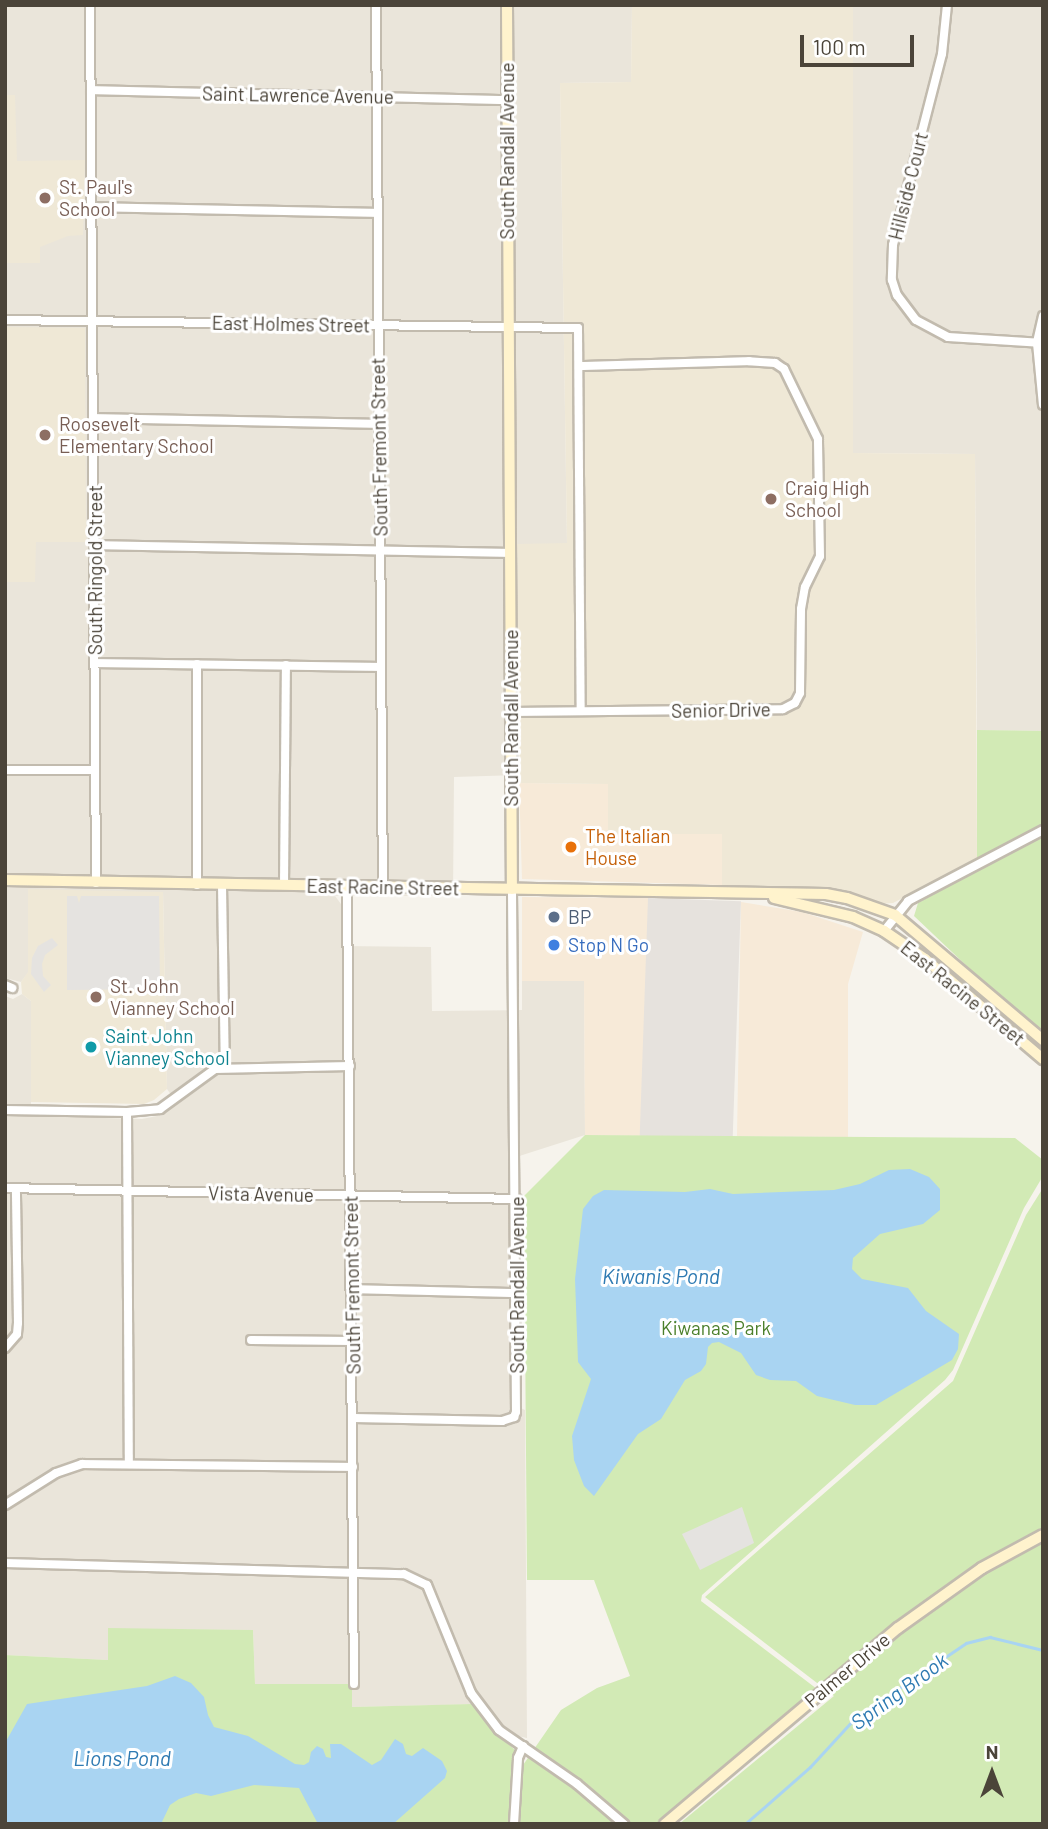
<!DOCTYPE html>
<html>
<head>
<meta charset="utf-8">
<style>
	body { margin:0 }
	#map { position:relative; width:1048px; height:1829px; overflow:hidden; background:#f6f3ec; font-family:Barlow,sans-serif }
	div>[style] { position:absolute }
	.residential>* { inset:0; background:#eae5da }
	.commercial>* { inset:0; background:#f7ead8 }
	.industrial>* { inset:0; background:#e6e2dd; transform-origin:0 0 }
	.education>* { inset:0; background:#efe8d6 }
	.green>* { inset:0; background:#d2eab5 }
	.parking>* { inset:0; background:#e5e3e0 }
	.water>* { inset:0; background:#a9d4f2 }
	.stream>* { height:2.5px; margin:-1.25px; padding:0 1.25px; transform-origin:1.25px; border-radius:1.25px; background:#a9d4f2 }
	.roads { filter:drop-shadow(2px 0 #c2bbae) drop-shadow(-2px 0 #c2bbae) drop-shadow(0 2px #c2bbae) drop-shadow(0 -2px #c2bbae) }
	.street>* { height:8px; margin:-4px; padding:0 4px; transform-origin:4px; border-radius:4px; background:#fff }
	.secondary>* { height:10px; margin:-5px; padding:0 5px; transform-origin:5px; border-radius:5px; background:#fff3cd }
	.dots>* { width:19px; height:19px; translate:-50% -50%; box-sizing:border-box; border:4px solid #fff; border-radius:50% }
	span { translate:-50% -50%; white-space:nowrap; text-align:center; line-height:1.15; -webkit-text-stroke:6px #fff; paint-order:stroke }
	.street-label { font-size:19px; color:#4b4439 }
	.education-label { font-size:19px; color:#785e54 }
	.left { translate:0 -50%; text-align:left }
	.food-label { font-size:19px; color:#c56008 }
	.service-label { font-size:19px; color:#4e5e75 }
	.shop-label { font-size:19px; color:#366cbe }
	.culture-label { font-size:19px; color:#0d838f }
	.park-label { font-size:19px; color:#4a7f2a }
	.water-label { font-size:21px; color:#2e7ab2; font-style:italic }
	.frame { position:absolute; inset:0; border:7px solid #4b4439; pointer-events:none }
	.north { position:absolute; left:957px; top:1738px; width:70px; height:70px; -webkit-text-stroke:5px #fff; paint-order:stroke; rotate:0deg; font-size:19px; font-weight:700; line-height:28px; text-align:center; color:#4b4439 }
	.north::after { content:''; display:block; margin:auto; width:24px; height:32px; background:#4b4439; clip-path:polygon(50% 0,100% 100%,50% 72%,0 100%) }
	.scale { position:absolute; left:800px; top:35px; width:114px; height:32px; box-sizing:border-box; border:4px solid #4b4439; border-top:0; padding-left:9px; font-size:21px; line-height:24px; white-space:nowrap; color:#4b4439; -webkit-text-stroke:5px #fff; paint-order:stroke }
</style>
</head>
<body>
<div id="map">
	<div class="residential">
		<i style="clip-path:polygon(5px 5px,632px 5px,631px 82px,560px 83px,567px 544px,517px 544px,519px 775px,454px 777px,453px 896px,335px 896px,341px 904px,342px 946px,431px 947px,432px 1011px,522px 1010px,522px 981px,584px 981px,585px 1135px,510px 1159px,512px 1404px,525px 1410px,527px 1738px,513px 1735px,500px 1725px,485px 1704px,352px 1707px,351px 1684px,255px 1684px,253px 1630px,108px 1629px,108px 1660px,5px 1655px,5px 996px,13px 999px,22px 994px,31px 1001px,31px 1116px,142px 1119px,157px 1116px,176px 1102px,167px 1089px,163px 892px,28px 973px,21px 982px,5px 978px)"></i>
		<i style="clip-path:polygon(853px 5px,1043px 5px,1043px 731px,977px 730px,975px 454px,853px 453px)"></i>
	</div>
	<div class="commercial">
		<i style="clip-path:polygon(519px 783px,608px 784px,609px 834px,722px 834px,722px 885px,522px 879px)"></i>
		<i style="clip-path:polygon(522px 897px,648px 898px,649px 1136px,585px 1135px,584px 981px,522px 981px)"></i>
		<i style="clip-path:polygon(741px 902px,802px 912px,863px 932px,848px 984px,848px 1137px,737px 1136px)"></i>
	</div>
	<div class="industrial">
		<i style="left:648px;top:898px;width:93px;height:238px;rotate:2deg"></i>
	</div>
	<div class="education">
		<i style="clip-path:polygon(632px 5px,853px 5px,853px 453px,975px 454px,977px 859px,893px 903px,878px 904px,823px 889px,722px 885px,722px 834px,608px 834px,608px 784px,519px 783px,517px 544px,567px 543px,560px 83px,631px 82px)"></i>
		<i style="clip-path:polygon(5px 95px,15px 95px,17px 161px,85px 160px,83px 235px,68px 236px,40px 247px,40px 263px,5px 263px)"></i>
		<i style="clip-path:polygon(5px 327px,85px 328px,86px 542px,36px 542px,35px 582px,5px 582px)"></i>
		<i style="clip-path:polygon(28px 889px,163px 892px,167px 1089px,154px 1100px,144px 1104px,31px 1102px,31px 1001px,22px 994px,21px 982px,28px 972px)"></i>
	</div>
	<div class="green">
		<i style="clip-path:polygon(977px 730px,1043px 731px,1043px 1032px,991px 989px,914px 916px,918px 903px,977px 870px)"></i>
		<i style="clip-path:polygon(585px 1135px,1015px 1138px,1043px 1160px,1043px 1176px,1024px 1208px,953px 1370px,945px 1380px,702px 1595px,701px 1601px,817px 1689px,657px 1824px,520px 1824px,521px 1768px,561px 1710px,597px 1688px,630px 1676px,594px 1580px,527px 1580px,524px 1196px)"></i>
		<i style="clip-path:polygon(1043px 1188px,1043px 1824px,679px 1824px,834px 1696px,705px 1597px,953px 1381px,1026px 1215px)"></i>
		<i style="clip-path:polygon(108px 1628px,253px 1630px,255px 1684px,352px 1684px,352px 1707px,472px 1704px,486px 1723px,516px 1751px,510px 1824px,5px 1824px,5px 1655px,108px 1660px)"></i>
	</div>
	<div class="parking">
		<i style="clip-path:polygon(67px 896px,77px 896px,79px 903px,81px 896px,159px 896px,160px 989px,67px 990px)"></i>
		<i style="clip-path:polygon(52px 938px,58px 945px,45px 955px,42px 964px,43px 976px,51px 985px,44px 992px,31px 974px,32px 958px,38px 946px)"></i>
		<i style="clip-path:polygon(742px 1507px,754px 1543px,700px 1570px,682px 1534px)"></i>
	</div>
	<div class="water">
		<i style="clip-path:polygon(910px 1169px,929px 1177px,940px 1189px,940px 1210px,923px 1224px,880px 1234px,853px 1258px,852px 1269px,862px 1279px,908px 1288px,926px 1311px,959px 1334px,958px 1349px,952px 1360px,876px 1405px,855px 1405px,817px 1396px,796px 1381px,770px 1380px,756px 1375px,741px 1353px,719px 1342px,712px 1343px,708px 1347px,706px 1364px,701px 1371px,685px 1380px,661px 1419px,638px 1434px,594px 1496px,584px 1486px,574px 1460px,572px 1436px,591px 1379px,578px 1362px,575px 1279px,583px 1209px,593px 1196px,604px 1190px,685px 1192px,710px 1189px,733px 1194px,834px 1190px,860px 1184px,889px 1170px)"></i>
		<i style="clip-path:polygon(175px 1676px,191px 1683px,204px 1697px,208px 1715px,214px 1727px,248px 1736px,295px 1764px,304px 1765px,309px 1762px,311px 1752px,317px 1746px,323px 1749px,326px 1757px,331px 1758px,330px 1744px,341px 1744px,372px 1765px,381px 1760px,395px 1739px,403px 1744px,406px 1754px,412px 1756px,423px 1748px,442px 1761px,447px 1771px,445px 1778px,393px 1824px,318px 1824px,299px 1788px,254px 1785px,211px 1796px,196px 1793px,179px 1799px,170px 1805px,161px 1824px,5px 1824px,5px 1743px,27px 1704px,147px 1686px)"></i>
	</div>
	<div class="stream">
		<i style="left:745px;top:1824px;width:86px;rotate:-41.2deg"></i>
		<i style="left:810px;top:1767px;width:67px;rotate:-47.4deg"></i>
		<i style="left:855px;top:1718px;width:134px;rotate:-34deg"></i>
		<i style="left:966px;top:1643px;width:25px;rotate:-14deg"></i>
		<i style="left:990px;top:1637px;width:55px;rotate:13.8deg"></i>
	</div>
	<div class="roads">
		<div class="street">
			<i style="left:90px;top:5px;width:878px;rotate:89.61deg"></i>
			<i style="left:376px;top:5px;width:883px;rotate:89.55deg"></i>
			<i style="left:947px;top:5px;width:49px;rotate:95.8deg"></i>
			<i style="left:942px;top:54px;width:197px;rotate:104.4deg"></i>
			<i style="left:893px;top:245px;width:35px;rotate:92deg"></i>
			<i style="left:892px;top:280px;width:16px;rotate:72deg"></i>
			<i style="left:897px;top:295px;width:31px;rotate:53deg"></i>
			<i style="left:916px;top:320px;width:36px;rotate:28deg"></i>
			<i style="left:948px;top:337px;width:95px;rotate:3.6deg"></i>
			<i style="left:91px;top:90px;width:415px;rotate:1.4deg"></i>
			<i style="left:92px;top:207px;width:286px;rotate:1.2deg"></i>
			<i style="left:1043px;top:316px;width:28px;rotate:103deg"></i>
			<i style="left:1037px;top:343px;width:62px;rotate:84.5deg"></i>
			<i style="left:5px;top:320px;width:573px;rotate:0.8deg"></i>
			<i style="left:578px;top:328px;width:383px;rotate:89.6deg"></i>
			<i style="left:95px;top:418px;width:285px;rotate:1.2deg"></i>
			<i style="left:94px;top:545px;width:415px;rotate:1.1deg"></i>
			<i style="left:96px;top:663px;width:284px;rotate:0.8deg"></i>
			<i style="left:197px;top:664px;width:221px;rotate:90deg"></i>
			<i style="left:511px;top:712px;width:272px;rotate:-0.6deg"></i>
			<i style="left:783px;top:709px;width:13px;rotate:-27deg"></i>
			<i style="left:795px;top:703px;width:11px;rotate:-63deg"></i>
			<i style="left:800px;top:693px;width:84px;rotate:-89.3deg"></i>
			<i style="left:801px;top:609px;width:22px;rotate:-80deg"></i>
			<i style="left:805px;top:587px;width:34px;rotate:-64deg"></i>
			<i style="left:820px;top:556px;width:117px;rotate:-91deg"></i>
			<i style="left:818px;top:439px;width:78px;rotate:-115.9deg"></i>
			<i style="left:784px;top:369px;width:11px;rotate:-146deg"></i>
			<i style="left:775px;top:363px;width:26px;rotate:-176deg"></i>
			<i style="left:749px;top:361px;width:170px;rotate:178.3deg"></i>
			<i style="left:5px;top:770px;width:90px"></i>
			<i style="left:222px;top:885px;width:182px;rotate:89.1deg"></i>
			<i style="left:284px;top:885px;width:220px;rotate:-89.5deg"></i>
			<i style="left:347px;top:887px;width:797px;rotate:89.5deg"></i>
			<i style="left:884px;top:931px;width:38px;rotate:-51deg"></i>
			<i style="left:908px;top:901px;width:153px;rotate:-27.7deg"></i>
			<i style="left:5px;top:985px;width:8px;rotate:23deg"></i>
			<i style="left:5px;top:1110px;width:122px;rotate:0.9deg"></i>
			<i style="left:127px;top:1112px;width:33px;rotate:-5deg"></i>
			<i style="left:160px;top:1109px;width:68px;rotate:-36deg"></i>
			<i style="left:215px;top:1069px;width:135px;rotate:-1.3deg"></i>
			<i style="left:127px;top:1112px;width:352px;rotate:89.7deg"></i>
			<i style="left:5px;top:1188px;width:512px;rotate:1.23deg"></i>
			<i style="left:352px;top:1289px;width:165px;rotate:1.4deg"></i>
			<i style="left:251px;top:1340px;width:101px;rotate:0.6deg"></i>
			<i style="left:5px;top:1348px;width:18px;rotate:-49deg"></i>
			<i style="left:17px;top:1334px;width:11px;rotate:-85deg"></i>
			<i style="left:18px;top:1323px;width:134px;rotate:-90.9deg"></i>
			<i style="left:354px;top:1418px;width:148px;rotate:1.2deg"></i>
			<i style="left:502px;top:1421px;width:13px;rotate:-18deg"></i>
			<i style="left:514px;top:1417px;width:5px;rotate:-68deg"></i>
			<i style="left:516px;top:1412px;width:523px;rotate:-90.44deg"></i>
			<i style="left:5px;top:1505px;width:60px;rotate:-32.1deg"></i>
			<i style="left:56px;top:1473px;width:28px;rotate:-19deg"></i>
			<i style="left:82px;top:1464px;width:271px;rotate:0.6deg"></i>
			<i style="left:5px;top:1563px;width:399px;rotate:1.6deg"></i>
			<i style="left:404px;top:1574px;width:25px;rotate:26deg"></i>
			<i style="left:427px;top:1585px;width:117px;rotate:67.8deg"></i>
			<i style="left:471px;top:1693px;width:46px;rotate:52.9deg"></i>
			<i style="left:499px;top:1730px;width:95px;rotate:34.7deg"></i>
			<i style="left:577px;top:1784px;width:62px;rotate:40.4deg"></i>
			<i style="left:514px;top:1824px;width:66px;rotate:-86.5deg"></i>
			<i style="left:518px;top:1758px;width:13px;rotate:-67deg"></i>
		</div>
		<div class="secondary">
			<i style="left:507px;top:5px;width:884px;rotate:89.68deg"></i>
			<i style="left:5px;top:880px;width:821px;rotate:0.98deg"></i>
			<i style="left:826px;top:894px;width:21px;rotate:11deg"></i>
			<i style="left:847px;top:898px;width:51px;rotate:19.5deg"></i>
			<i style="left:895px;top:915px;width:194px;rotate:40.2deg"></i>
			<i style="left:774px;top:898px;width:81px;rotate:13.5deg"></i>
			<i style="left:853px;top:917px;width:34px;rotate:24deg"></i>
			<i style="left:884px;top:931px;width:50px;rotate:34.3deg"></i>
			<i style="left:925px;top:959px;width:155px;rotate:40.3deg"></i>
			<i style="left:665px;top:1824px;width:304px;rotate:-40.1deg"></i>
			<i style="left:898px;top:1628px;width:103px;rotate:-35.5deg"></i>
			<i style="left:982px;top:1568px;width:69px;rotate:-28.4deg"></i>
		</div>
	</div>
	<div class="dots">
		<i style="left:45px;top:198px;background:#8d6e63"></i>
		<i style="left:45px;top:435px;background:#8d6e63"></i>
		<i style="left:771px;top:499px;background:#8d6e63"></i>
		<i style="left:571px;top:847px;background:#e8710a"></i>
		<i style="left:554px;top:917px;background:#5c6f8a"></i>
		<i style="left:554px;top:945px;background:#3f7fe0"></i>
		<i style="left:96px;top:997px;background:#8d6e63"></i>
		<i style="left:91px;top:1047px;background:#0f9aa8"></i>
	</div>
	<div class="street-label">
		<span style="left:298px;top:95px;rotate:1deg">Saint Lawrence Avenue</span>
		<span style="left:507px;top:151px;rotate:-90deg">South Randall Avenue</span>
		<span style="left:908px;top:186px;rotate:-76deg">Hillside Court</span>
		<span style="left:291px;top:324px;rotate:1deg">East Holmes Street</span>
		<span style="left:379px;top:447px;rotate:-91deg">South Fremont Street</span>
		<span style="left:95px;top:570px;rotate:-90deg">South Ringold Street</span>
		<span style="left:721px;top:710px;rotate:-1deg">Senior Drive</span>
		<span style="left:511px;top:718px;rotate:-90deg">South Randall Avenue</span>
		<span style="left:383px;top:887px;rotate:1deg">East Racine Street</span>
		<span style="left:963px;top:993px;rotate:39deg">East Racine Street</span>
		<span style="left:261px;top:1194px;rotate:1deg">Vista Avenue</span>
		<span style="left:352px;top:1285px;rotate:-91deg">South Fremont Street</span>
		<span style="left:517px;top:1285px;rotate:-90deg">South Randall Avenue</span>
		<span style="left:847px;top:1670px;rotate:-40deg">Palmer Drive</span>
	</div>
	<div class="education-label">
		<span class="left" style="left:59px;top:198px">St. Paul's<br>School</span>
		<span class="left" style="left:59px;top:435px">Roosevelt<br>Elementary School</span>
		<span class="left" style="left:785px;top:499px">Craig High<br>School</span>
		<span class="left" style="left:110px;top:997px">St. John<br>Vianney School</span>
	</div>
	<div class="food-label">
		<span class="left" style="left:585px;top:847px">The Italian<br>House</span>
	</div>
	<div class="service-label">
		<span class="left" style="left:568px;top:917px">BP</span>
	</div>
	<div class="shop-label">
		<span class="left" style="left:568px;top:945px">Stop N Go</span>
	</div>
	<div class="culture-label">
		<span class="left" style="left:105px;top:1047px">Saint John<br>Vianney School</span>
	</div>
	<div class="park-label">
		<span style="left:716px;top:1328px">Kiwanas Park</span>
	</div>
	<div class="water-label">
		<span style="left:661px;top:1276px">Kiwanis Pond</span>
		<span style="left:899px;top:1691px;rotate:-36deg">Spring Brook</span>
		<span style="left:122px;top:1758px">Lions Pond</span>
	</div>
	<div class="frame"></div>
	<div class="north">N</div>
	<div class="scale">100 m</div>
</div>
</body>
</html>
